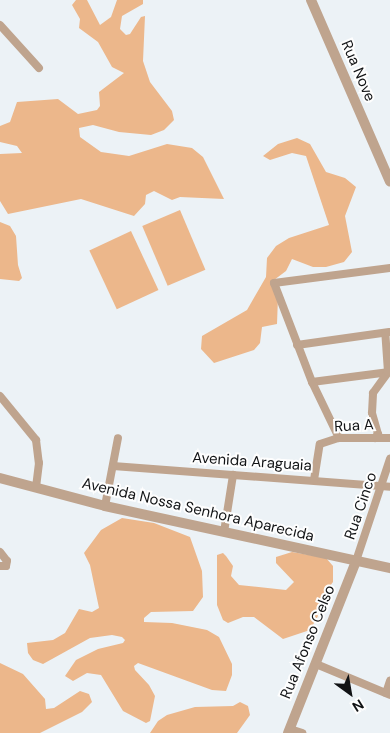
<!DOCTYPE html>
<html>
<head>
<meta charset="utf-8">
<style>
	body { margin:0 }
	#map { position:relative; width:390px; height:733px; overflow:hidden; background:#ecf2f6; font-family:"DM Sans",sans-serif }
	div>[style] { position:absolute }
	.green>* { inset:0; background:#ecb78b; transform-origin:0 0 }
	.minor>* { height:8px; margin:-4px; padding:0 4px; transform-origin:4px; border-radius:4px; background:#bfa48e }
	.tertiary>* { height:10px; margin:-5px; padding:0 5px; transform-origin:5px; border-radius:5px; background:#bfa48e }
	span { translate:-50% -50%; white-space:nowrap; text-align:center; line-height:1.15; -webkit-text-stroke:4px #fefefe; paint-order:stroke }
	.street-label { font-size:15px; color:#111315 }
	.north { position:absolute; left:325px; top:668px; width:50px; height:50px; -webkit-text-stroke:4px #fefefe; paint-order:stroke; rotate:148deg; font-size:14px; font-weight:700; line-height:20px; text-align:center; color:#111315 }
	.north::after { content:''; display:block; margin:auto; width:18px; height:22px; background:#111315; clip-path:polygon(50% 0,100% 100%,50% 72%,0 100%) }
</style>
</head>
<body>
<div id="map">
	<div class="green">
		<i style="clip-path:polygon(76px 0,87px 0,100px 25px,111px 17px,117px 0,143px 0,143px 4px,122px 16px,120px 29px,126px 35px,130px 34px,141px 17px,145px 16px,143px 61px,150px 82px,172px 111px,174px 120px,164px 130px,151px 135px,119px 132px,93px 125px,79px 128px,80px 137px,101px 152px,129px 156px,167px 144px,192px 148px,203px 157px,224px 199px,180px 197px,172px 200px,154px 191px,146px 195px,145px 204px,134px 216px,81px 199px,8px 214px,0 201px,0 154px,22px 153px,17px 146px,0 142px,0 126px,10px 122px,17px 102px,58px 99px,78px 114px,97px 110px,100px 106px,99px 92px,124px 73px,112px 67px,98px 42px,79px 28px,80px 19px,72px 5px)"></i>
		<i style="clip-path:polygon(297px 138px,310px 144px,326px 172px,345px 178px,356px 187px,345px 216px,352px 252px,344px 262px,326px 267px,313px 267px,292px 259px,286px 271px,274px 280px,278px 297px,277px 324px,262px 327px,260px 343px,254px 350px,214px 363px,201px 349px,202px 336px,247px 310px,266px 277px,267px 258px,276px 246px,289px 238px,329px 225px,306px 156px,292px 153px,270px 160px,263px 156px,278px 144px)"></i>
		<i style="left:180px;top:210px;width:65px;height:41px;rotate:67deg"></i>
		<i style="clip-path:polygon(0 222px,10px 226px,16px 236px,18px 265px,22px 278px,19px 281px,0 279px)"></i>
		<i style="left:131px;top:231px;width:65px;height:46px;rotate:65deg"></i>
		<i style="clip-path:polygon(122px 518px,154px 523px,190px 537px,202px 571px,203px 597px,193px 611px,151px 612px,144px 618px,144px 622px,172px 623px,207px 630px,219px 637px,232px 664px,232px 675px,226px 691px,212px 690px,138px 663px,134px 666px,135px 670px,149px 685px,155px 696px,150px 721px,146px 723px,123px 711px,101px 675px,87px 673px,73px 681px,65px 676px,76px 660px,98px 649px,123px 643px,125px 640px,122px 637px,112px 635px,90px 638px,43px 664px,33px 660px,28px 653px,27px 643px,53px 640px,65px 633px,79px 609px,92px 612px,99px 608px,90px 565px,84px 553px,101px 530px)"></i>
		<i style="clip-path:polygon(292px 552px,326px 558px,333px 566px,333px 582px,320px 599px,318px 616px,310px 630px,283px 639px,254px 617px,243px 617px,228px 623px,223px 620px,217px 605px,217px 555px,223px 553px,226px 556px,233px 566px,231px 576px,239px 585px,286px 590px,294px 582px,276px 563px,276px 557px)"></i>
		<i style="clip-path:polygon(0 663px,23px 674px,45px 699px,46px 709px,54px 708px,80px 691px,89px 694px,92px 702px,82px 712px,40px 733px,0 733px)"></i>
		<i style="clip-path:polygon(240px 702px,248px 706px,250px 715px,237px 733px,150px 733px,158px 721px,167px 715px,195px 707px,233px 706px)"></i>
	</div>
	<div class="minor">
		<i style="left:0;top:25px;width:58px;rotate:47.8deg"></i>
		<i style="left:297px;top:345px;width:93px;rotate:-8deg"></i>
		<i style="left:312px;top:382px;width:78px;rotate:-7.4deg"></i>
		<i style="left:0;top:396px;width:57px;rotate:50.7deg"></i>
		<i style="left:36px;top:440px;width:23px;rotate:83deg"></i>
		<i style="left:39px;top:463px;width:23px;rotate:97deg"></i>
		<i style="left:339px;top:438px;width:62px;rotate:-115.7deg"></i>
		<i style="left:312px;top:382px;width:106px;rotate:-111deg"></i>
		<i style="left:274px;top:283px;width:117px;rotate:-7.4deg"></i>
		<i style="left:375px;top:438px;width:5px;rotate:-53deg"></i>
		<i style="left:378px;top:434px;width:22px;rotate:-106deg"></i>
		<i style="left:372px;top:413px;width:20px;rotate:-87deg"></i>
		<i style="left:373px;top:393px;width:26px;rotate:-54deg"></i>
		<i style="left:388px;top:372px;width:39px;rotate:-94deg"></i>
		<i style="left:113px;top:466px;width:278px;rotate:4.3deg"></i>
		<i style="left:314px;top:480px;width:36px;rotate:-81deg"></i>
		<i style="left:320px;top:444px;width:20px;rotate:-18deg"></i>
		<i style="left:339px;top:438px;width:51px"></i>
		<i style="left:105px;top:506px;width:69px;rotate:-79.2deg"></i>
		<i style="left:224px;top:532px;width:58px;rotate:-81deg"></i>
		<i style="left:0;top:552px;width:11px;rotate:52deg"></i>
		<i style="left:7px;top:561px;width:5px;rotate:101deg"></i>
		<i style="left:6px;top:566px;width:6px;rotate:180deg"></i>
		<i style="left:356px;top:561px;width:108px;rotate:-71.6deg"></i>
		<i style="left:316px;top:664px;width:80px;rotate:22.7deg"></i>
		<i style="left:386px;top:693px;width:13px;rotate:-72deg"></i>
		<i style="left:290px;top:729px;width:13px;rotate:18deg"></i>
	</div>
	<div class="tertiary">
		<i style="left:311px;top:0;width:198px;rotate:66.5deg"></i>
		<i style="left:0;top:478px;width:109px;rotate:14.9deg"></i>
		<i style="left:105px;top:506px;width:292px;rotate:12.3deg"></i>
		<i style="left:288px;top:733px;width:185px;rotate:-68.4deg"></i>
	</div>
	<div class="street-label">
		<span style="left:358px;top:71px;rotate:67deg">Rua Nove</span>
		<span style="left:354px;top:426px;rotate:-3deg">Rua A</span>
		<span style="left:252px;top:462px;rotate:4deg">Avenida Araguaia</span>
		<span style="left:361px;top:506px;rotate:-71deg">Rua Cinco</span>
		<span style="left:198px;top:510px;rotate:13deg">Avenida Nossa Senhora Aparecida</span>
		<span style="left:308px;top:642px;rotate:-68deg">Rua Afonso Celso</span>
	</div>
	<div class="north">N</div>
</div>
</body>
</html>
